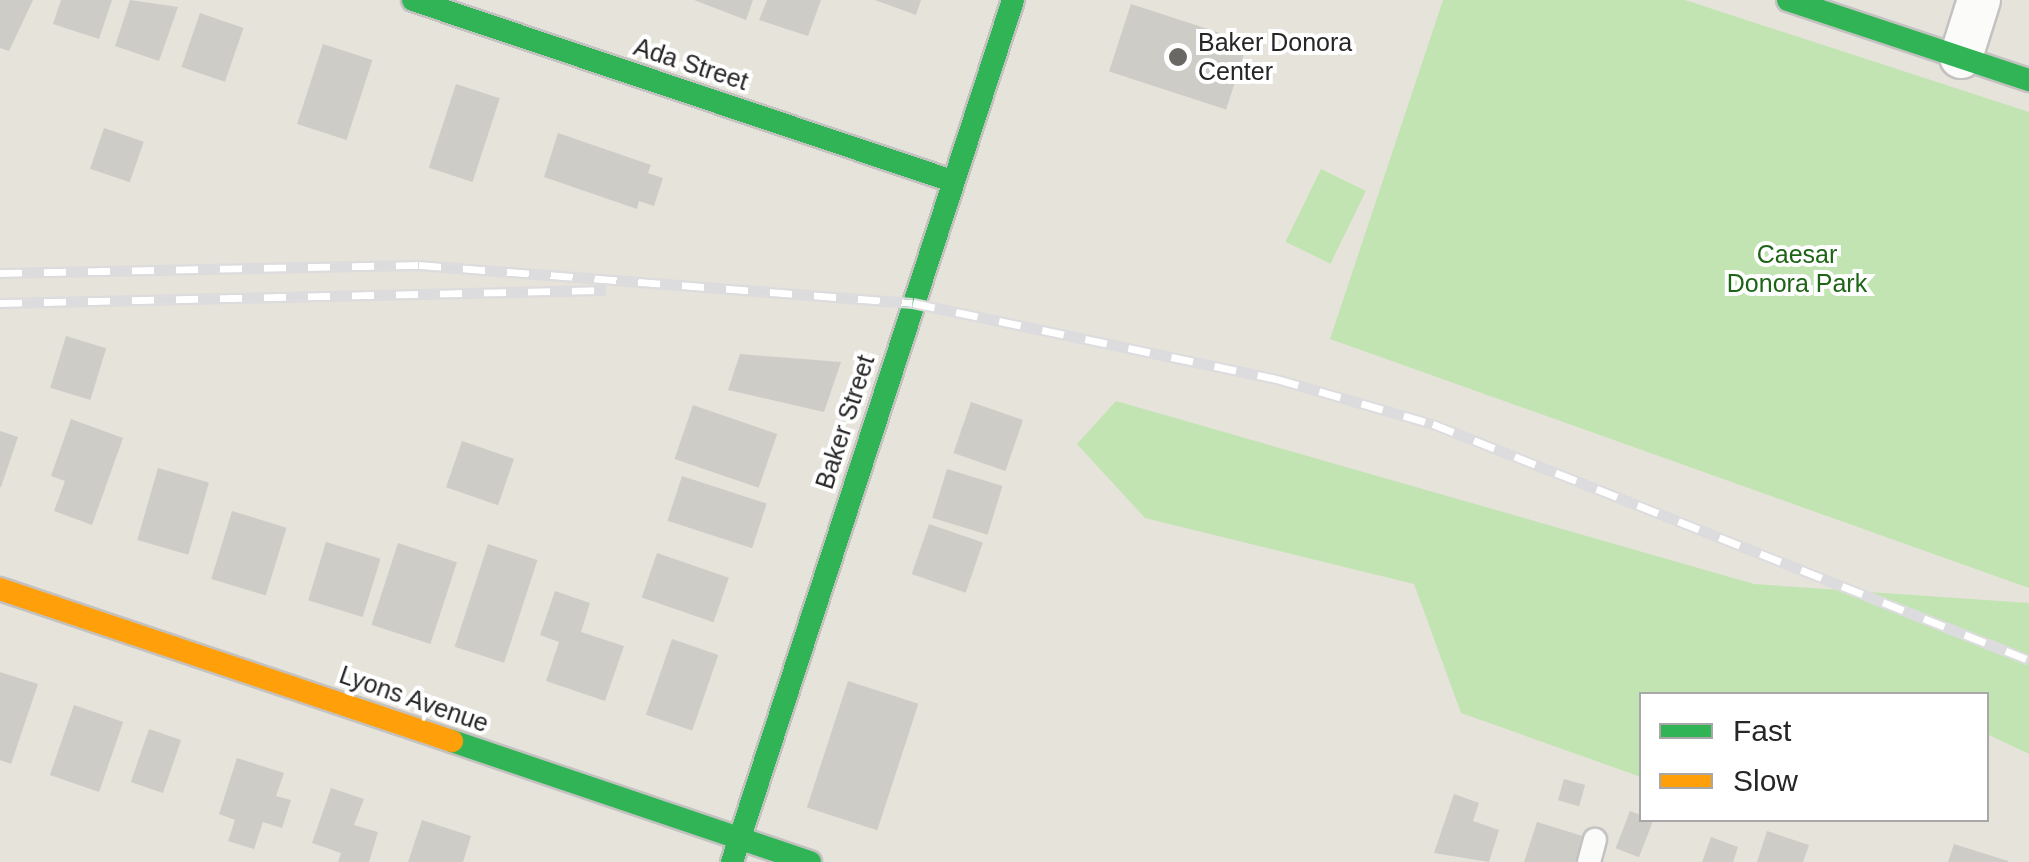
<!DOCTYPE html>
<html>
<head>
<meta charset="utf-8">
<style>
	body { margin:0 }
	#map { position:relative; width:2029px; height:862px; overflow:hidden; background:#e6e3db; font-family:Arial,sans-serif }
	div>[style] { position:absolute }
	.green>* { inset:0; background:#c2e4b2; transform-origin:0 0 }
	.building>* { inset:0; background:#ceccc7; transform-origin:0 0 }
	.roads { filter:drop-shadow(2px 0 #c3c2c1) drop-shadow(-2px 0 #c3c2c1) drop-shadow(0 2px #c3c2c1) drop-shadow(0 -2px #c3c2c1) }
	.lane>* { height:22px; margin:-11px; padding:0 11px; transform-origin:11px; border-radius:11px; background:#fbfbfa }
	.street>* { height:42px; margin:-21px; padding:0 21px; transform-origin:21px; border-radius:21px; background:#fbfbfa }
	.fast>* { height:22px; margin:-11px; padding:0 11px; transform-origin:11px; border-radius:11px; background:#30b455 }
	.slow>* { height:22px; margin:-11px; padding:0 11px; transform-origin:11px; border-radius:11px; background:#ff9f0a }
	.rail>* { height:11px; margin-top:-5.5px; transform-origin:0; background:repeating-linear-gradient(90deg,#fff 0 22px,#dcdbdd 0 44px); box-sizing:border-box; border-block:2px solid #dcdbdd }
	.dots>* { width:28px; height:28px; translate:-50% -50%; box-sizing:border-box; border:5px solid #fff; border-radius:50% }
	span { translate:-50% -50%; white-space:nowrap; text-align:center; line-height:1.15; -webkit-text-stroke:8px #fff; paint-order:stroke }
	.poi-label { font-size:25px; color:#262626 }
	.left { translate:0 -50%; text-align:left }
	.street-label { font-size:25px; color:#262626 }
	.park-label { font-size:25px; color:#1e6416 }
	.legend { position:absolute; left:1639px; top:692px; width:350px; height:130px; box-sizing:border-box; background:#fff; border:2px solid #a8a8a8; margin:0; padding:12px 18px; list-style:none; font-size:30px; color:#262626 }
	.legend li { display:flex; align-items:center; gap:20px; height:50px }
	.legend b { width:50px; border:2px solid #a8a8a8 }
</style>
</head>
<body>
<div id="map">
	<div class="green">
		<i style="clip-path:polygon(1443px 0,1685px 0,2029px 112px,2029px 588px,1330px 339px)"></i>
		<i style="left:1321px;top:169px;width:50px;height:81px;rotate:26deg"></i>
		<i style="clip-path:polygon(1116px 401px,1754px 584px,2029px 603px,2029px 754px,1987px 734px,1986px 694px,1642px 694px,1641px 777px,1461px 713px,1414px 584px,1145px 518px,1077px 444px)"></i>
	</div>
	<div class="building">
		<i style="clip-path:polygon(0 0,33px 0,9px 51px,0 48px)"></i>
		<i style="clip-path:polygon(61px 0,112px 0,99px 39px,53px 24px)"></i>
		<i style="clip-path:polygon(130px 0,178px 7px,159px 61px,115px 46px)"></i>
		<i style="clip-path:polygon(694px 0,753px 0,746px 20px)"></i>
		<i style="clip-path:polygon(767px 0,821px 0,808px 36px,759px 20px)"></i>
		<i style="clip-path:polygon(875px 0,921px 0,916px 15px)"></i>
		<i style="left:1131px;top:4px;width:123px;height:71px;rotate:18deg"></i>
		<i style="left:200px;top:13px;width:46px;height:57px;rotate:19deg"></i>
		<i style="left:323px;top:44px;width:52px;height:84px;rotate:18deg"></i>
		<i style="left:456px;top:84px;width:46px;height:88px;rotate:18deg"></i>
		<i style="left:104px;top:128px;width:42px;height:43px;rotate:19deg"></i>
		<i style="clip-path:polygon(558px 133px,651px 165px,648px 173px,663px 178px,654px 206px,639px 201px,637px 209px,544px 177px)"></i>
		<i style="left:66px;top:336px;width:42px;height:54px;rotate:17deg"></i>
		<i style="clip-path:polygon(740px 354px,841px 362px,824px 412px,728px 390px)"></i>
		<i style="left:971px;top:402px;width:55px;height:54px;rotate:19deg"></i>
		<i style="left:693px;top:405px;width:89px;height:57px;rotate:19deg"></i>
		<i style="clip-path:polygon(71px 419px,123px 438px,92px 525px,54px 511px,65px 481px,51px 476px)"></i>
		<i style="clip-path:polygon(0 431px,18px 437px,1px 487px,0 487px)"></i>
		<i style="left:462px;top:441px;width:55px;height:49px;rotate:19deg"></i>
		<i style="left:158px;top:468px;width:53px;height:75px;rotate:16deg"></i>
		<i style="left:947px;top:469px;width:58px;height:51px;rotate:17deg"></i>
		<i style="left:682px;top:476px;width:89px;height:47px;rotate:18deg"></i>
		<i style="left:232px;top:511px;width:57px;height:71px;rotate:17deg"></i>
		<i style="left:929px;top:524px;width:57px;height:53px;rotate:19deg"></i>
		<i style="left:326px;top:542px;width:57px;height:61px;rotate:17deg"></i>
		<i style="left:398px;top:543px;width:62px;height:86px;rotate:18deg"></i>
		<i style="left:488px;top:544px;width:52px;height:108px;rotate:18deg"></i>
		<i style="left:657px;top:553px;width:76px;height:47px;rotate:19deg"></i>
		<i style="clip-path:polygon(555px 591px,590px 603px,581px 632px,624px 646px,605px 701px,546px 681px,559px 642px,540px 635px)"></i>
		<i style="left:672px;top:639px;width:49px;height:80px;rotate:19deg"></i>
		<i style="clip-path:polygon(0 672px,38px 684px,11px 764px,0 760px)"></i>
		<i style="left:848px;top:681px;width:74px;height:133px;rotate:18deg"></i>
		<i style="left:74px;top:705px;width:52px;height:74px;rotate:19deg"></i>
		<i style="left:149px;top:729px;width:34px;height:56px;rotate:19deg"></i>
		<i style="clip-path:polygon(237px 758px,284px 773px,276px 796px,291px 800px,282px 828px,263px 822px,254px 849px,228px 841px,235px 820px,219px 814px)"></i>
		<i style="left:1564px;top:779px;width:22px;height:22px;rotate:16deg"></i>
		<i style="clip-path:polygon(331px 788px,364px 799px,354px 825px,378px 832px,369px 862px,338px 862px,341px 853px,312px 843px)"></i>
		<i style="clip-path:polygon(1454px 794px,1479px 803px,1473px 821px,1499px 830px,1489px 862px,1434px 853px)"></i>
		<i style="left:1630px;top:811px;width:25px;height:40px;rotate:21deg"></i>
		<i style="clip-path:polygon(422px 820px,471px 836px,463px 862px,408px 862px)"></i>
		<i style="clip-path:polygon(1537px 822px,1586px 837px,1578px 862px,1524px 862px)"></i>
		<i style="clip-path:polygon(1767px 831px,1809px 845px,1803px 862px,1757px 862px)"></i>
		<i style="clip-path:polygon(1711px 837px,1738px 847px,1733px 862px,1702px 862px)"></i>
		<i style="clip-path:polygon(1954px 844px,2008px 861px,2008px 862px,1948px 862px)"></i>
	</div>
	<div class="roads">
		<div class="lane">
			<i style="left:1589px;top:862px;width:23px;rotate:-75deg"></i>
		</div>
		<div class="street">
			<i style="left:1961px;top:57px;width:60px;rotate:-72.5deg"></i>
		</div>
		<div class="fast">
			<i style="left:413px;top:0;width:569px;rotate:18.56deg"></i>
			<i style="left:1788px;top:0;width:254px;rotate:18.4deg"></i>
			<i style="left:452px;top:741px;width:378px;rotate:18.7deg"></i>
			<i style="left:732px;top:862px;width:907px;rotate:-71.94deg"></i>
		</div>
		<div class="slow">
			<i style="left:0;top:589px;width:477px;rotate:18.6deg"></i>
		</div>
	</div>
	<div class="rail">
		<i style="left:0;top:273px;width:419px;rotate:-1.1deg"></i>
		<i style="left:419px;top:265px;width:495px;rotate:4.4deg"></i>
		<i style="left:913px;top:303px;width:372px;rotate:11.8deg"></i>
		<i style="left:1277px;top:379px;width:162px;rotate:16.1deg"></i>
		<i style="left:1433px;top:424px;width:641px;rotate:21.6deg"></i>
		<i style="left:0;top:303px;width:606px;rotate:-1.23deg"></i>
	</div>
	<div class="dots">
		<i style="left:1178px;top:57px;background:#696865"></i>
	</div>
	<div class="poi-label">
		<span class="left" style="left:1198px;top:57px">Baker Donora<br>Center</span>
	</div>
	<div class="street-label">
		<span style="left:691px;top:64px;rotate:18deg">Ada Street</span>
		<span style="left:845px;top:422px;rotate:-72deg">Baker Street</span>
		<span style="left:414px;top:699px;rotate:19deg">Lyons Avenue</span>
	</div>
	<div class="park-label">
		<span style="left:1797px;top:269px">Caesar<br>Donora Park</span>
	</div>
	<ul class="legend">
	<li><b style="height:12px;background:#30b455"></b>Fast</li>
	<li><b style="height:12px;background:#ff9f0a"></b>Slow</li>
	</ul>
</div>
</body>
</html>
